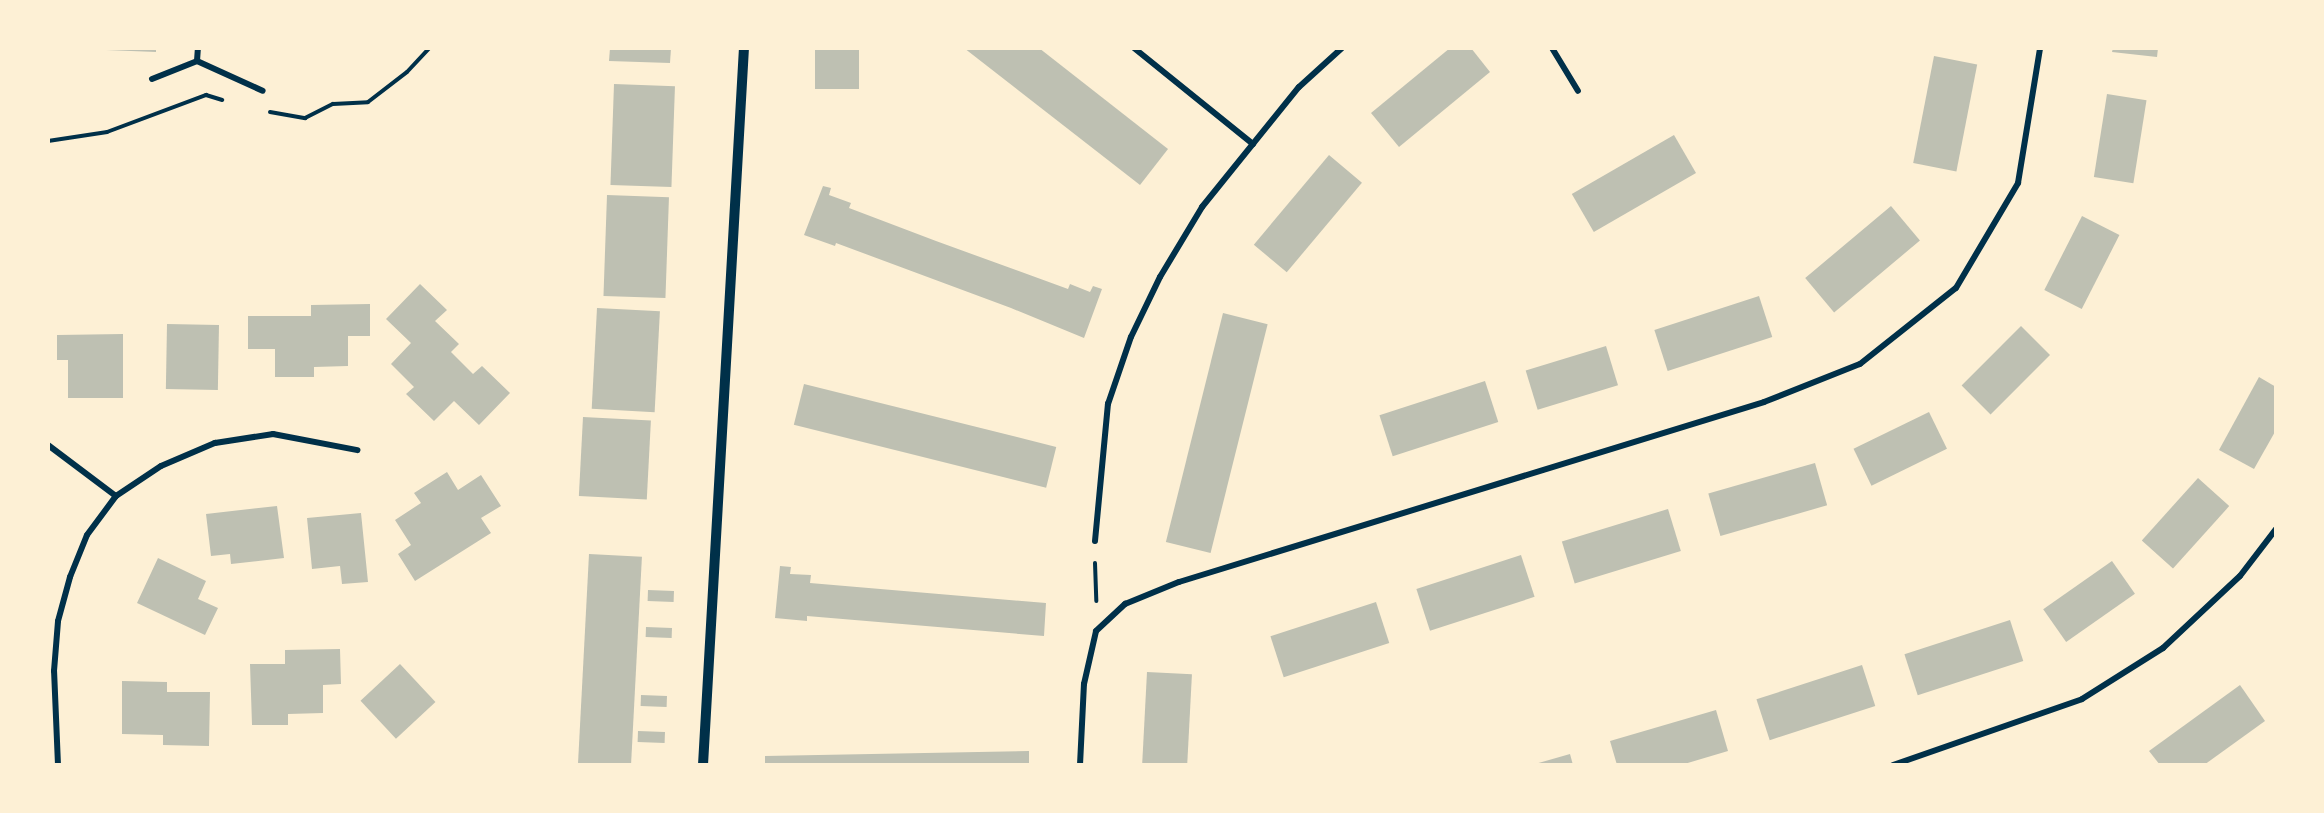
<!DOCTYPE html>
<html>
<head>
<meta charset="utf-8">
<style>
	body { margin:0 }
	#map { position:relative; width:2324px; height:813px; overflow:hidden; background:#fdf0d5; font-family:"DM Sans",sans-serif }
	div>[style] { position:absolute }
	.building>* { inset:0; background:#bec0b2; transform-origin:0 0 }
	.path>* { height:4px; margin:-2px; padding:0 2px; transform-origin:2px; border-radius:2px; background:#003049 }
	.minor>* { height:6px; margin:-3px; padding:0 3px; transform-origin:3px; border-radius:3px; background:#003049 }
	.tertiary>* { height:10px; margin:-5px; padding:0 5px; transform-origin:5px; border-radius:5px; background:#003049 }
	span { translate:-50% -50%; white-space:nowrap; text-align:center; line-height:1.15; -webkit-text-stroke:4.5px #fdf0d5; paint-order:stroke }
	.frame { position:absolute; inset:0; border:50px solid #fdf0d5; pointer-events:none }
</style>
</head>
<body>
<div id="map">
	<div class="building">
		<i style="clip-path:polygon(106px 48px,156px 48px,156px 52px,106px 50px)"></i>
		<i style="clip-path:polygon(610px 48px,671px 48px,670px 63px,609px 61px)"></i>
		<i style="left:815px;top:48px;width:44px;height:41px"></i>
		<i style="clip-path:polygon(964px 48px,1039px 48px,1168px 149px,1140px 185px)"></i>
		<i style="clip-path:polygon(1450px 48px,1471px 48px,1490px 72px,1399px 147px,1371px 113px)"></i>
		<i style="clip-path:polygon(2113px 48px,2158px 48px,2157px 57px,2112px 52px)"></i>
		<i style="left:1934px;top:56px;width:44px;height:109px;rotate:11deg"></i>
		<i style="left:614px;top:84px;width:61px;height:101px;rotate:2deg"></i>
		<i style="left:2107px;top:94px;width:40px;height:84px;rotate:9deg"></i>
		<i style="left:1674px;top:135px;width:44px;height:118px;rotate:60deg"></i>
		<i style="left:1329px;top:155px;width:43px;height:117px;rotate:40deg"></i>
		<i style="clip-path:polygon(823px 186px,831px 188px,829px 195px,851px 203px,849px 208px,936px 241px,1068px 289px,1070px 284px,1090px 292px,1093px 286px,1102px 289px,1084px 338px,1011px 308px,836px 243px,835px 246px,804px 235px)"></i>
		<i style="left:607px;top:195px;width:62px;height:101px;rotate:2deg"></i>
		<i style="left:1891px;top:206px;width:45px;height:112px;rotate:50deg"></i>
		<i style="left:2082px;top:216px;width:42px;height:83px;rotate:27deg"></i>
		<i style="clip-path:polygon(420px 284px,447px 310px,435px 321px,459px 344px,451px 352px,473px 374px,482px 366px,510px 393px,479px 425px,454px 401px,434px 421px,406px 394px,414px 387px,391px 364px,411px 343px,386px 319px)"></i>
		<i style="left:1759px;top:296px;width:43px;height:110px;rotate:72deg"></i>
		<i style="clip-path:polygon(370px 304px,370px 336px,348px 336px,348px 366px,314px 367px,314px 377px,275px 377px,275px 349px,248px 349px,248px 316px,311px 316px,311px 305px)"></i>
		<i style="left:597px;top:308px;width:63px;height:101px;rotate:3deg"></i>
		<i style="left:1223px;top:313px;width:46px;height:236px;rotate:14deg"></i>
		<i style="left:167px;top:324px;width:52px;height:65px;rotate:1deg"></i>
		<i style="left:2021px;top:326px;width:41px;height:84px;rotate:45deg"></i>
		<i style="clip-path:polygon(123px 334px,123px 398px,68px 398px,68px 360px,57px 360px,57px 335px)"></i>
		<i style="left:1606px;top:346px;width:41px;height:84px;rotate:73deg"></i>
		<i style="clip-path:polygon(2259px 377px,2276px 387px,2276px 430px,2254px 469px,2219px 450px)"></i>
		<i style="left:1485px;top:381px;width:43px;height:111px;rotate:72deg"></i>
		<i style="left:804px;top:384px;width:260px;height:42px;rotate:14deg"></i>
		<i style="left:1929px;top:412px;width:41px;height:84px;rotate:64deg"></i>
		<i style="left:583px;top:417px;width:68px;height:79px;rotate:3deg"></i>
		<i style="left:1815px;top:463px;width:44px;height:111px;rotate:74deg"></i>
		<i style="clip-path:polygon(447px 472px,458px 490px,481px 475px,501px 506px,481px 518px,491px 533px,415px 581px,398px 554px,411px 545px,395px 520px,421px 503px,414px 493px)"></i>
		<i style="left:2198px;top:478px;width:42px;height:84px;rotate:42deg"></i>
		<i style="clip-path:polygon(277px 506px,284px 558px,231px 564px,230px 554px,211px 556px,206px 514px)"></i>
		<i style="left:1668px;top:509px;width:44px;height:111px;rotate:73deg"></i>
		<i style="clip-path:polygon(361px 513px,368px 582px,342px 584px,340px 566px,312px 569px,307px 518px)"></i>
		<i style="left:589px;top:554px;width:53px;height:211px;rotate:3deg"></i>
		<i style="left:1521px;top:555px;width:44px;height:110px;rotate:72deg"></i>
		<i style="clip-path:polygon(158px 558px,206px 581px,198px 599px,218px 608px,205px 635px,137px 603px)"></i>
		<i style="left:2112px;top:561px;width:40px;height:84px;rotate:55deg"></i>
		<i style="clip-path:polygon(780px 566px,791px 567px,790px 574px,811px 575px,810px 583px,1046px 603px,1044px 636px,807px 616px,807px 621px,775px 618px)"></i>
		<i style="left:648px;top:590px;width:26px;height:11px;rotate:2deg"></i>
		<i style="left:1376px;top:602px;width:43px;height:111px;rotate:72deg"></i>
		<i style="left:2010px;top:620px;width:43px;height:111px;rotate:72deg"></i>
		<i style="left:646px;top:627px;width:26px;height:10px;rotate:2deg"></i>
		<i style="clip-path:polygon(340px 649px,341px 684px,323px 685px,323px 713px,288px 714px,288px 725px,252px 725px,250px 664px,285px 664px,285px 650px)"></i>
		<i style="left:400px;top:664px;width:52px;height:54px;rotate:47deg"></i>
		<i style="left:1862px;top:665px;width:43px;height:111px;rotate:72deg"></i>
		<i style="left:1147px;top:672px;width:45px;height:93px;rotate:3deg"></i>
		<i style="clip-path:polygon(122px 681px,167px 682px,167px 692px,210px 692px,209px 746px,163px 745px,163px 735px,122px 734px)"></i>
		<i style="clip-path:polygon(2240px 685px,2265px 721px,2204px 765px,2160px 765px,2149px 751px)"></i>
		<i style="left:641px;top:695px;width:26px;height:11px;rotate:2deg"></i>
		<i style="clip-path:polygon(1716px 710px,1728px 751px,1681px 765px,1617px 765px,1610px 741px)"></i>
		<i style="left:638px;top:731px;width:27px;height:11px;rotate:2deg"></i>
		<i style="clip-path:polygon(1029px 751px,1029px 765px,765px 765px,765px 756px)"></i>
		<i style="clip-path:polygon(1570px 754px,1573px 765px,1535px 765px,1535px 764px)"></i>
	</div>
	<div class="path">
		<i style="left:270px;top:112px;width:36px;rotate:10deg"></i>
		<i style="left:305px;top:118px;width:31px;rotate:-27deg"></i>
		<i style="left:333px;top:104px;width:35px;rotate:-3deg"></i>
		<i style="left:368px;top:102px;width:49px;rotate:-37.6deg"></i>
		<i style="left:407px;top:72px;width:33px;rotate:-47deg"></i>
		<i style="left:48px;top:141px;width:60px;rotate:-8.7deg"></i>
		<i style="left:107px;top:132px;width:106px;rotate:-20.5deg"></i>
		<i style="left:206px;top:95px;width:17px;rotate:17deg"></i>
		<i style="left:1095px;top:563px;width:38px;rotate:88deg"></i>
	</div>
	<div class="minor">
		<i style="left:1134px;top:48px;width:153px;rotate:38.9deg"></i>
		<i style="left:1552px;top:48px;width:50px;rotate:58.8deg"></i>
		<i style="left:197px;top:61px;width:72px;rotate:24.4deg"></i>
		<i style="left:152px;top:79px;width:48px;rotate:-21.8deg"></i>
		<i style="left:197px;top:61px;width:13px;rotate:-86deg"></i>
		<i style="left:48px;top:445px;width:85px;rotate:36.9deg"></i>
		<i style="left:1095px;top:541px;width:138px;rotate:-84.6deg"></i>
		<i style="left:1108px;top:404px;width:71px;rotate:-71.1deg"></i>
		<i style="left:1131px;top:337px;width:67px;rotate:-64.2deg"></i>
		<i style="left:1160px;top:277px;width:82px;rotate:-59deg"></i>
		<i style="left:1202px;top:207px;width:154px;rotate:-51.1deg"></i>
		<i style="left:1299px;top:87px;width:58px;rotate:-42.2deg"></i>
		<i style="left:58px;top:765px;width:94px;rotate:-92.4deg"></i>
		<i style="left:54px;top:671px;width:50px;rotate:-85.4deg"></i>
		<i style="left:58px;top:621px;width:46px;rotate:-74.7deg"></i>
		<i style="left:70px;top:577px;width:45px;rotate:-68deg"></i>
		<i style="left:87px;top:535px;width:49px;rotate:-53.4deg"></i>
		<i style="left:116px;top:496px;width:54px;rotate:-33.7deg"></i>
		<i style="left:161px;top:466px;width:59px;rotate:-23.1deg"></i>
		<i style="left:215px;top:443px;width:59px;rotate:-8.8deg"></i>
		<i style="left:273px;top:434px;width:86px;rotate:10.8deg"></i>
		<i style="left:1080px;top:765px;width:81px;rotate:-87.2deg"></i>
		<i style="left:1084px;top:684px;width:54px;rotate:-77.2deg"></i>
		<i style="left:1096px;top:631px;width:40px;rotate:-43deg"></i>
		<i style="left:1125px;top:604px;width:58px;rotate:-22.2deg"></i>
		<i style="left:1179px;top:582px;width:612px;rotate:-17.1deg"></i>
		<i style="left:1764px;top:402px;width:103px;rotate:-21.6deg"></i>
		<i style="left:1860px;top:364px;width:122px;rotate:-38.4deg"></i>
		<i style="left:1956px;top:288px;width:122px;rotate:-59.4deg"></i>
		<i style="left:2018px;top:183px;width:137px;rotate:-80.7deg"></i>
		<i style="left:1893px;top:765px;width:200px;rotate:-19.2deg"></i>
		<i style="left:2082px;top:699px;width:96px;rotate:-32.2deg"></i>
		<i style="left:2163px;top:648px;width:105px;rotate:-43.1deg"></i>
		<i style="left:2240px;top:576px;width:59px;rotate:-52.5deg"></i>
	</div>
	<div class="tertiary">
		<i style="left:703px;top:765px;width:718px;rotate:-86.73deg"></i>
	</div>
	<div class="frame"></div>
</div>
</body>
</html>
